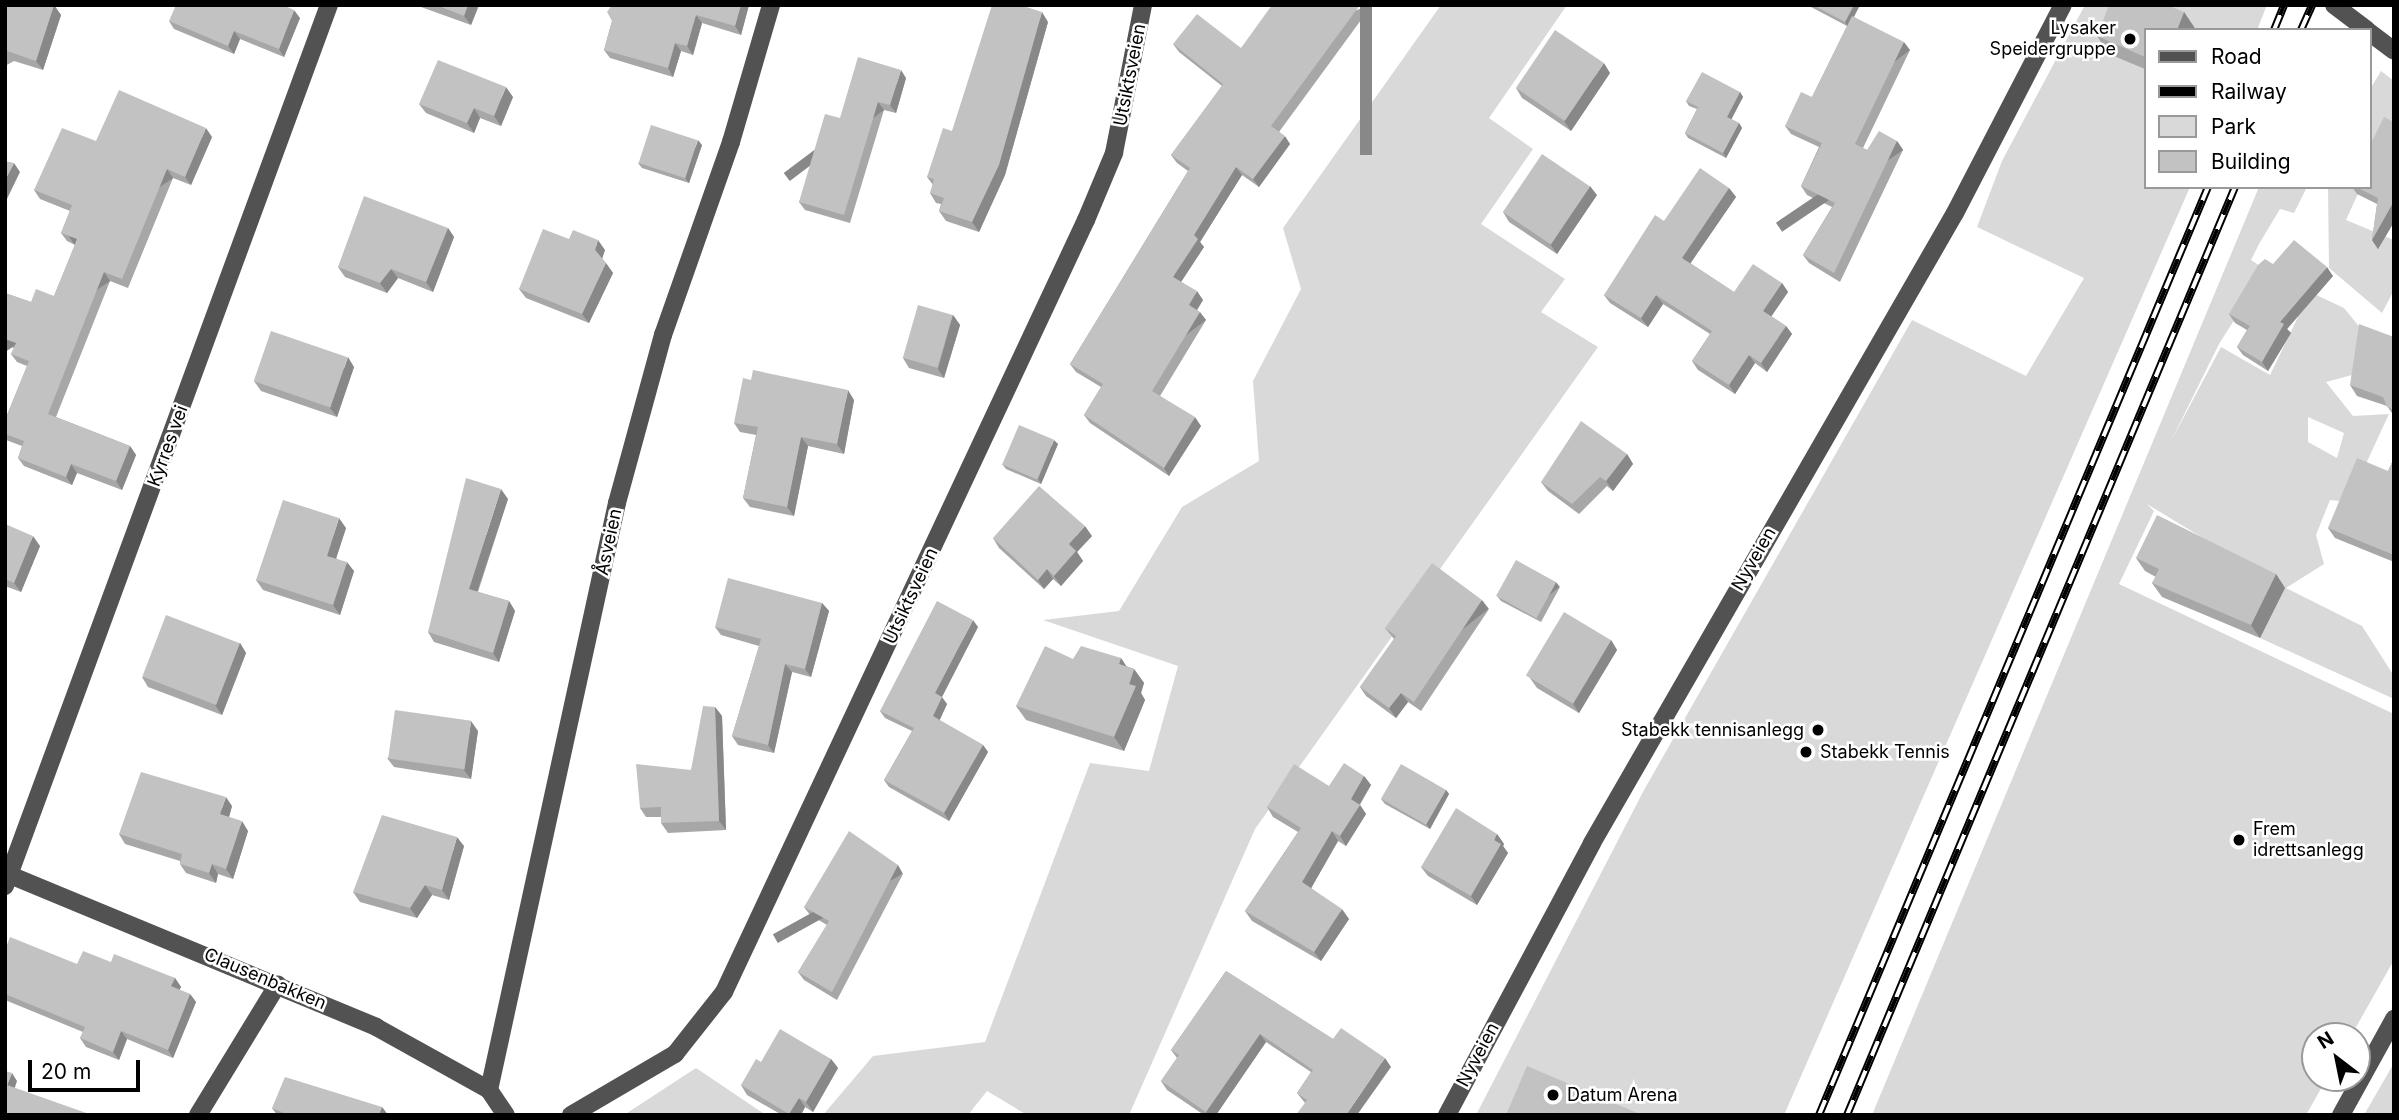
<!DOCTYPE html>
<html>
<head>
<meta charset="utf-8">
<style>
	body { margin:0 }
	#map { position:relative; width:2399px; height:1120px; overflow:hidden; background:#fff; font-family:Inter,sans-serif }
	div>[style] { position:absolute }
	.green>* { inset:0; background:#d9d9d9 }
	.minor>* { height:18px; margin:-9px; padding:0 9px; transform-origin:9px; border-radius:9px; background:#525252 }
	.rail>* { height:8px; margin-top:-4px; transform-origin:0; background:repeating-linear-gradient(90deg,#fff 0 16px,#000 0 32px); box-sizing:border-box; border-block:2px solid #000 }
	.wall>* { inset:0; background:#a7a7a7 }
	.shaded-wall>* { inset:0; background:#888; transform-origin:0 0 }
	.building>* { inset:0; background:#c2c2c2; transform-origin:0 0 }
	.dots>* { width:19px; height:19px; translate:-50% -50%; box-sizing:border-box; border:4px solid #fff; border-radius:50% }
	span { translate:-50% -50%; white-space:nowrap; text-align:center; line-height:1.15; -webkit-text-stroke:5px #fff; paint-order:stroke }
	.poi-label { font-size:18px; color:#000 }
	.right { translate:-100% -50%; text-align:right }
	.left { translate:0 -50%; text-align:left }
	.street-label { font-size:18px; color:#000 }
	.frame { position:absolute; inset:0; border:7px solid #000; pointer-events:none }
	.legend { position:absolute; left:2144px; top:28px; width:228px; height:161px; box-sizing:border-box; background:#fff; border:2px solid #999; margin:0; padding:9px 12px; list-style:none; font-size:21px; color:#000 }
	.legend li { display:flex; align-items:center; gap:14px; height:35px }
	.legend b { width:35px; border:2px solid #999 }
	.north { position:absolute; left:2301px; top:1022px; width:70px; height:70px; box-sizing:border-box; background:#fff; border:2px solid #999; border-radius:50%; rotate:328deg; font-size:19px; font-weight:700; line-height:28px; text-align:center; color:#000 }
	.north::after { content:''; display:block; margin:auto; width:24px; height:32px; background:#000; clip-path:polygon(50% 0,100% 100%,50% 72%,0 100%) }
	.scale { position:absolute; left:28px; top:1060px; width:112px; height:32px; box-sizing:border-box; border:4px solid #000; border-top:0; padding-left:9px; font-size:21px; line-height:24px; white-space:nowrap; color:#000; -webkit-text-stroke:5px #fff; paint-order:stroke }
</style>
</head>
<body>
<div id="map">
	<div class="green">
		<i style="clip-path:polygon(1441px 5px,1567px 5px,1489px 118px,1533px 149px,1481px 224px,1565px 279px,1541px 312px,1598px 347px,1255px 829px,1129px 1115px,1027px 1115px,987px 1091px,968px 1115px,823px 1115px,873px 1056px,985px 1042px,1090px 763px,1149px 771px,1178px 666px,1043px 620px,1119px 611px,1182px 507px,1259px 461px,1253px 381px,1301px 289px,1283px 228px)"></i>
		<i style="clip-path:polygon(2085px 5px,2267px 5px,2257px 30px,2145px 30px,2145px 187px,2190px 187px,1784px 1115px,1476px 1115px,1644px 790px,1912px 320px,2026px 376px,2084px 278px,1977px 227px,2002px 161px)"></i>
		<i style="clip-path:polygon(2381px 71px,2394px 81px,2394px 128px,2369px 170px,2369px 91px)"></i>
		<i style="clip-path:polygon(evenodd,2259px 187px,2307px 187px,2294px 213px,2280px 209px,2259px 244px,2251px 260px,2266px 270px,2219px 344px,2170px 443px,2221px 347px,2270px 375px,2310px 292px,2344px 308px,2366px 335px,2352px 375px,2326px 382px,2353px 416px,2389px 414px,2364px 468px,2339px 501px,2330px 500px,2316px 535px,2324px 564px,2286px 588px,2362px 626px,2394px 676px,2394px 699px,2260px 638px,2285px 588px,2147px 504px,2154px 511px,2119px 584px,2394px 714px,2394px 960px,2351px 1036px,2315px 1036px,2315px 1078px,2327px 1078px,2306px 1115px,1872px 1115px,2259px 187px,2308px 417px,2344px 433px,2337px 458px,2308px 442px,2308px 417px)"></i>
		<i style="clip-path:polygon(2328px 187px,2361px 187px,2346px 220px,2394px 240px,2394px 290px,2382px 313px,2329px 268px)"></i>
		<i style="clip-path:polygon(2394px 1063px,2394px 1113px,2364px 1115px)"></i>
		<i style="clip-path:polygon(696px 1068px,766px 1115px,624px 1115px)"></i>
	</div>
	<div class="minor">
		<i style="left:2334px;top:5px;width:41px;rotate:37.1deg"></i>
		<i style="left:2369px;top:32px;width:31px;rotate:37deg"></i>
		<i style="left:5px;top:873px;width:402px;rotate:22.5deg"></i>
		<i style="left:376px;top:1027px;width:129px;rotate:29.1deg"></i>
		<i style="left:489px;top:1090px;width:30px;rotate:56deg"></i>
		<i style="left:5px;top:886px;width:939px;rotate:-69.81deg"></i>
		<i style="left:489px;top:1090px;width:601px;rotate:-77.7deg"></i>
		<i style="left:617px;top:503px;width:174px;rotate:-74.7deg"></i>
		<i style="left:663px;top:335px;width:205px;rotate:-70.6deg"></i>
		<i style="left:731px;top:142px;width:143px;rotate:-73.7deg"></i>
		<i style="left:198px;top:1115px;width:153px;rotate:-58.6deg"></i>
		<i style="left:571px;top:1115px;width:121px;rotate:-30.4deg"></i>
		<i style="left:675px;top:1054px;width:79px;rotate:-51.7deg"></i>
		<i style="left:724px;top:992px;width:853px;rotate:-64.88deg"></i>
		<i style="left:1086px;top:220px;width:73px;rotate:-67.3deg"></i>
		<i style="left:1114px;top:153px;width:151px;rotate:-78.9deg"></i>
		<i style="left:1447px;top:1115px;width:308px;rotate:-61.9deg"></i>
		<i style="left:1592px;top:843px;width:727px;rotate:-60.05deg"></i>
		<i style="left:1955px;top:213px;width:234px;rotate:-62.6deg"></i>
		<i style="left:2341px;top:1115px;width:110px;rotate:-61.1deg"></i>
	</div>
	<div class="rail">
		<i style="left:2274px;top:30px;width:27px;rotate:-68deg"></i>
		<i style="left:2301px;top:30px;width:27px;rotate:-66deg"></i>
		<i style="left:1819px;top:1115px;width:1006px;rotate:-67.26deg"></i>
		<i style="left:1847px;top:1115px;width:1006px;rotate:-67.31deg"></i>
	</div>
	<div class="wall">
		<i style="clip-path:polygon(5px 5px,54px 5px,61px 15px,43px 70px,14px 61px,5px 66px)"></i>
		<i style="clip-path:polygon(420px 5px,479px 5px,471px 25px,421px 7px)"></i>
		<i style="clip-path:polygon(749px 5px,741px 35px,702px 23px,693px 55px,681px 51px,673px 77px,610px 58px,604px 50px,612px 21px)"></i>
		<i style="clip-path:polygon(1372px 5px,1279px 132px,1290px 144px,1259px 187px,1242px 175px,1200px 242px,1204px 247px,1181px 282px,1203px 300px,1197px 310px,1206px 320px,1160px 396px,1201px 426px,1169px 476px,1090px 423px,1084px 415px,1101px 387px,1076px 372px,1070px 364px,1188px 171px,1177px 163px,1171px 155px,1222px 86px,1179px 52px,1173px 44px,1241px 48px)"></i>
		<i style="clip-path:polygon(1810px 5px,1860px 5px,1854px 17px,1910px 50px,1863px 148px,1867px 150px,1897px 141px,1903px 150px,1840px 282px,1809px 263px,1803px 255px,1832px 207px,1807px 195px,1801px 186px,1819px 147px,1791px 134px,1785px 126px,1812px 97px,1847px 26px,1811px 7px)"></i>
		<i style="clip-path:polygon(2184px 12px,2196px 30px,2145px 30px,2145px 69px,2109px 54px,2097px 36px)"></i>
		<i style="clip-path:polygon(300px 18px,284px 57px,240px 39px,234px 54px,174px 29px,169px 21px)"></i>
		<i style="clip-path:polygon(1048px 22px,1005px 175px,979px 232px,946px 221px,939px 211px,941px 204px,936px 203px,930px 193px,933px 185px,927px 177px,952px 131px)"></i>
		<i style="clip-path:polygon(1610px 73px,1571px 131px,1522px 98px,1516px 88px)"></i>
		<i style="clip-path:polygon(906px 78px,896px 113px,884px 110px,850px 223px,805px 210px,799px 202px,840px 118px)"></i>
		<i style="clip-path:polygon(1740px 92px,1743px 97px,1731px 119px,1739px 123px,1742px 128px,1726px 158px,1688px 138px,1685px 133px,1697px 109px,1689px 106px,1686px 101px)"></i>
		<i style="clip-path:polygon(513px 97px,501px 126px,480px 118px,474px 133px,426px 113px,419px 104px)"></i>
		<i style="clip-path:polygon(2394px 122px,2394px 222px,2378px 249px,2372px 240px,2377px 204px,2357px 194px,2352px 187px,2369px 187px)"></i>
		<i style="clip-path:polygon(212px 137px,191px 185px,173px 178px,128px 288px,110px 281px,56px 417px,130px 446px,136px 455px,122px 490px,77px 473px,72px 485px,24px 466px,18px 458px,22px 446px,6px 440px,5px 439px,5px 420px,27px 366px,17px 362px,11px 354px,14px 348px,5px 345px,5px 293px,31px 302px,54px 296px,75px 245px,67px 241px,61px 233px,70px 211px,40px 199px,34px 190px,96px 141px)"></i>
		<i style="clip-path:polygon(702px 145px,689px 183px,642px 168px,638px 163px)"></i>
		<i style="clip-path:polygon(1729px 188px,1736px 197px,1690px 263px,1734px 292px,1782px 283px,1788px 292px,1771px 316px,1786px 326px,1792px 334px,1767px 372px,1755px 363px,1735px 394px,1698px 370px,1692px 361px,1710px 334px,1663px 304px,1648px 327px,1610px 303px,1604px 295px,1664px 221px)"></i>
		<i style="clip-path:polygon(1597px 195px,1557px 254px,1509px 222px,1503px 212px)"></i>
		<i style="clip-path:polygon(448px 228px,454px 237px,433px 292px,398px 278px,387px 293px,345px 277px,338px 267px)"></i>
		<i style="clip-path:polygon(569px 239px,605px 250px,602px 258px,613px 273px,589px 323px,526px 298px,519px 289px)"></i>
		<i style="clip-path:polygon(2273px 264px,2333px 276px,2287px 329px,2291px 333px,2268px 371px,2243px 355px,2237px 347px,2247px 330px,2235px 323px,2229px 314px)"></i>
		<i style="clip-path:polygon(953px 315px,960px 325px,944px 378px,909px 368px,903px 358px)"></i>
		<i style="clip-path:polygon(2394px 337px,2394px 416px,2387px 406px,2357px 396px,2350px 385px)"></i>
		<i style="clip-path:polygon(354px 367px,337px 417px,261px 391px,254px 381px)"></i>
		<i style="clip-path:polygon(854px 400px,844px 454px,808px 446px,794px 516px,750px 507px,743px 498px,756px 435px,740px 432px,734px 423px)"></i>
		<i style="clip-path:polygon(1058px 444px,1041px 484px,1006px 469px,1002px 464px)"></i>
		<i style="clip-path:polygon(1627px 454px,1633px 464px,1613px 491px,1607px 486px,1579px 514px,1548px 491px,1541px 482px)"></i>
		<i style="clip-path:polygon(2394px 458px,2394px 562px,2335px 538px,2328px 528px,2388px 471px)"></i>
		<i style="clip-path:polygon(508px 499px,478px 592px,509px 601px,515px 611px,499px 662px,434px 642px,428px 632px)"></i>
		<i style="clip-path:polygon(5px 524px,40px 546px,21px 592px,5px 586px)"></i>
		<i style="clip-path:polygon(346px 528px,336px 558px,354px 571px,340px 615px,263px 590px,256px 580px)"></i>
		<i style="clip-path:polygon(1092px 536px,1077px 552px,1083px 561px,1061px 586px,1053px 579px,1044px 589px,999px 548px,993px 538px)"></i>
		<i style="clip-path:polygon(2136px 558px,2276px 574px,2285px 588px,2260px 638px,2162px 597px,2152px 583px,2156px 577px,2145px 571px)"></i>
		<i style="clip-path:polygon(1560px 587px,1541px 622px,1501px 601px,1497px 596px)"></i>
		<i style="clip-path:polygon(822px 603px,829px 611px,811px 677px,792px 672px,774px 753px,738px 745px,732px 736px,759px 646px,721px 635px,715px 627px)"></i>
		<i style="clip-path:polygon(1489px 609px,1421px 711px,1408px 702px,1396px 718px,1366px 696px,1360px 687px,1394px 639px,1385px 628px)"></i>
		<i style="clip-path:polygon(978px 627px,941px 697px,947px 704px,939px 720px,983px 745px,988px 752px,949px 821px,889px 787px,884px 780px,912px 731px,885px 718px,880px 711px)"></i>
		<i style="clip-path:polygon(1611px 640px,1617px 650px,1579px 713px,1537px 688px,1530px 678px)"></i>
		<i style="clip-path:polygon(240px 643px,246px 653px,222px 715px,148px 687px,142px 677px)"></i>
		<i style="clip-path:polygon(1121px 658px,1126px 666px,1134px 669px,1144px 683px,1141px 693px,1145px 700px,1124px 751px,1026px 720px,1016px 706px,1073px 659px)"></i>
		<i style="clip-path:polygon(715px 707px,722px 716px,726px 830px,668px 833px,661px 823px,661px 817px,646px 817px,640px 808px,691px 770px)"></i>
		<i style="clip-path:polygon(478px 731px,471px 779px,394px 767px,387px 758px)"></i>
		<i style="clip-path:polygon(1364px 776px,1371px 785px,1360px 805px,1366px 814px,1346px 846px,1338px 841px,1311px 888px,1349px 919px,1321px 961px,1252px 921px,1245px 911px,1298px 832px,1273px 817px,1267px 807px,1329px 786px)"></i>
		<i style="clip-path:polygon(1446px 790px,1449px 794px,1430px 829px,1385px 804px,1381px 799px)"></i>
		<i style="clip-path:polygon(232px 806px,229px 817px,248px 831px,233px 879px,218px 874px,216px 883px,186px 873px,180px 864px,180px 861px,125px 844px,119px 834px)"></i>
		<i style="clip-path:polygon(1497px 834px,1504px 844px,1503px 846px,1508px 853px,1477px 905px,1428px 876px,1421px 867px)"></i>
		<i style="clip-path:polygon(464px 846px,449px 900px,432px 895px,417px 918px,360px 902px,353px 892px)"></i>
		<i style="clip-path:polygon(903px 874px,837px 1000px,804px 980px,798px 972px,827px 925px,810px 915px,804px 907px)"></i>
		<i style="clip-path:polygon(5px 950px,77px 964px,111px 962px,175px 978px,181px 987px,179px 990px,190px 994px,196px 1002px,173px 1058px,127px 1039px,119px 1060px,86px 1047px,80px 1038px,83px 1032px,5px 1000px)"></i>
		<i style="clip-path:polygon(1226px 971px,1333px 1039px,1391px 1067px,1305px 1103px,1297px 1093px,1311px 1072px,1266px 1042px,1216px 1115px,1204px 1115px,1167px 1090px,1161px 1081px,1177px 1058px,1171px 1050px)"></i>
		<i style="clip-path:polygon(831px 1059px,838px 1068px,813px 1112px,805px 1107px,801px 1115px,782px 1115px,747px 1095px,741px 1085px)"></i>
		<i style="clip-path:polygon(382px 1107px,388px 1115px,277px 1115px,272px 1108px)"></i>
	</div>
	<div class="shaded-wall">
		<i style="clip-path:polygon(54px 5px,61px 15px,43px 70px,36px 61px)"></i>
		<i style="clip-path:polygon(468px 5px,479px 5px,471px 25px,464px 16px)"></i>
		<i style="clip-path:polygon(741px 5px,749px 5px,741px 35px,735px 26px)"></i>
		<i style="left:1360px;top:5px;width:12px;height:150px"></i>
		<i style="clip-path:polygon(1854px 5px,1860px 5px,1848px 27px,1845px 22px)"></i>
		<i style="clip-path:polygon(294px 10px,300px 18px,284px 57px,279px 49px)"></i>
		<i style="clip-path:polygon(1042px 12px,1048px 22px,1005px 175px,979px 232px,972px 222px)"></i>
		<i style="clip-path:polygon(2184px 12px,2196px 30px,2177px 30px)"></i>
		<i style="clip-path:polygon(696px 15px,702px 23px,693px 55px,687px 46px)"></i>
		<i style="clip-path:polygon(234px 31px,240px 39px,234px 54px,228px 46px)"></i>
		<i style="left:1904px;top:42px;width:10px;height:113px;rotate:53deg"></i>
		<i style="clip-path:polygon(675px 43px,681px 51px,673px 77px,668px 68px)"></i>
		<i style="clip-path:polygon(1604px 63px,1610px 73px,1571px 131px,1564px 121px)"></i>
		<i style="clip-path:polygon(901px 70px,906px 78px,896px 113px,890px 105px)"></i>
		<i style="clip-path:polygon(506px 87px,513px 97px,501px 126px,494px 116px)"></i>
		<i style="clip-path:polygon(1740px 92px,1743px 97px,1730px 122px,1727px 117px)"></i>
		<i style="left:878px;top:102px;width:10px;height:118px;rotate:53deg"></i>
		<i style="clip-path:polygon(474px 108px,480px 118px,474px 133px,467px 123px)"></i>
		<i style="clip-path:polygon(1739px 123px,1742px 128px,1726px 158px,1723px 153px)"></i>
		<i style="clip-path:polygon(206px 128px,212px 137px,191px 185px,185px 177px)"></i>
		<i style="clip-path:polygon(1285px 136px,1290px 144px,1259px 187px,1253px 179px)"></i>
		<i style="clip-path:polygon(698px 140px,702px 145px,689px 183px,685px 178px)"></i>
		<i style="left:1897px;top:141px;width:11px;height:146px;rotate:56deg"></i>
		<i style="clip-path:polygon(14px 163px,20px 172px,5px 203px,5px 180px)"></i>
		<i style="clip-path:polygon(1236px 167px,1242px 175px,1200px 242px,1204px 247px,1179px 285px,1173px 277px,1194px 235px)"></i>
		<i style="left:167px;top:169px;width:11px;height:119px;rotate:56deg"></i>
		<i style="clip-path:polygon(1590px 186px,1597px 195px,1557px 254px,1550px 244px)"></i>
		<i style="clip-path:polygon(1729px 188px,1736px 197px,1688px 267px,1682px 258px)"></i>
		<i style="clip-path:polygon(2394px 201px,2394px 222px,2378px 249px,2372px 240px)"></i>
		<i style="clip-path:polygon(448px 228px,454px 237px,433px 292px,426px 282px)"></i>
		<i style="clip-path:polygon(598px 240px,605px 250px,602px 259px,595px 250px)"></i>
		<i style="clip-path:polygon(606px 263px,613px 273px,589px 323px,582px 314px)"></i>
		<i style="clip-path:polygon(2327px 267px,2333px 276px,2287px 329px,2291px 333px,2268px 371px,2262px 362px,2280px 322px)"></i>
		<i style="clip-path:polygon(391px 269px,398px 278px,387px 293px,380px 283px)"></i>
		<i style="left:104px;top:272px;width:11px;height:153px;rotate:56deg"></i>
		<i style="clip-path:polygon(1782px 283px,1788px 292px,1769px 320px,1763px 311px)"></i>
		<i style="clip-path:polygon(1197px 291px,1203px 300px,1195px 313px,1189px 305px)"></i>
		<i style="clip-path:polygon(1656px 295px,1663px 304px,1648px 327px,1641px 318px)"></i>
		<i style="left:1200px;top:312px;width:10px;height:92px;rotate:53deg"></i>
		<i style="clip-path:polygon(953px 315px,960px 325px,944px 378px,938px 369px)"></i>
		<i style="clip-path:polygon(1786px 326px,1792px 334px,1767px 372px,1761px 363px)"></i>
		<i style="clip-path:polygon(1749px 355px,1755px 363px,1735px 394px,1729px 385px)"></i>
		<i style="clip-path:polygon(348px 357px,354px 367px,337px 417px,330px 408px)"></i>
		<i style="clip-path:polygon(848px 390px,854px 400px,844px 454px,837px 444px)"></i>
		<i style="clip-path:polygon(1195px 417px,1201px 426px,1169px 476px,1164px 468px)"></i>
		<i style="clip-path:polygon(801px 437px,808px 446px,794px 516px,787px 507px)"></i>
		<i style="clip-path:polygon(1054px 440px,1058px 444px,1041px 484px,1038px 479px)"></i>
		<i style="clip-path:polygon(130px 446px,136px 455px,122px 490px,116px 481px)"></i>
		<i style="clip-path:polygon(1627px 454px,1633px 464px,1613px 491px,1606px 481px)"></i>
		<i style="clip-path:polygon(71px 464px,77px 473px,72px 485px,66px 477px)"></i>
		<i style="clip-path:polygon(501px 489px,508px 499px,475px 598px,469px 589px)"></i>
		<i style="clip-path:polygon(339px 518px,346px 528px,334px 565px,327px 556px)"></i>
		<i style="clip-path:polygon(1085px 526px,1092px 536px,1077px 552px,1083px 561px,1061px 586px,1054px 576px,1069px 544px)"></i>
		<i style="clip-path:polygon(33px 536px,40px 546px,21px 592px,14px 583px)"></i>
		<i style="clip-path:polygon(347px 562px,354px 571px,340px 615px,333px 605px)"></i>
		<i style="clip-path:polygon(1047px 569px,1053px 579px,1044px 589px,1038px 580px)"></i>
		<i style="clip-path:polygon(2276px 574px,2285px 588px,2260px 638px,2251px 625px)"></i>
		<i style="left:1556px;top:582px;width:6px;height:40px;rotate:51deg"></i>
		<i style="left:1482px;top:600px;width:11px;height:123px;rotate:52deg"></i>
		<i style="clip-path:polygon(509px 601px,515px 611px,499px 662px,493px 653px)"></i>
		<i style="clip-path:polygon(822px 603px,829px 611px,811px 677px,805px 669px)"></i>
		<i style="clip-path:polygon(973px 620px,978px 627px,940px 701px,935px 693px)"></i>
		<i style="clip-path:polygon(1611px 640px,1617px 650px,1579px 713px,1573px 704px)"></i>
		<i style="clip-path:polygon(240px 643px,246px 653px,222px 715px,215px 705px)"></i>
		<i style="clip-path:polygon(1121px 658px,1130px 672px,1119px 664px)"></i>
		<i style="clip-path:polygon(785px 664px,792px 672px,774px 753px,768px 745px)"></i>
		<i style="clip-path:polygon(1134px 669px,1144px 683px,1141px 693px,1145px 700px,1124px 751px,1114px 737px)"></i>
		<i style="clip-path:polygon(1401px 693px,1408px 702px,1396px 718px,1389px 708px)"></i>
		<i style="clip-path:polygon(942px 697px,947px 704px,938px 724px,933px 716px)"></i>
		<i style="clip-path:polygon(715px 707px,722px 716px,726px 830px,719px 821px)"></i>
		<i style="clip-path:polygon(471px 721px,478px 731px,471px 779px,464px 770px)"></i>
		<i style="clip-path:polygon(983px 745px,988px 752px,949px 821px,944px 813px)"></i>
		<i style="clip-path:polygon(1364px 776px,1371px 785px,1357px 808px,1360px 805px,1366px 814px,1346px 846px,1340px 836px,1351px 799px)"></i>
		<i style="clip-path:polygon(1446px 790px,1449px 794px,1430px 829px,1426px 824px)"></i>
		<i style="clip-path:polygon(226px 797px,232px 806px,227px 824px,220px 814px)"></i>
		<i style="clip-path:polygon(242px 821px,248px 831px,233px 879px,226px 869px)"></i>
		<i style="clip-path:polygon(1332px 831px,1338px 841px,1309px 892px,1302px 882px)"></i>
		<i style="clip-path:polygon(1497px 834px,1504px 844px,1503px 846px,1508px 853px,1477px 905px,1471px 896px)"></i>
		<i style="clip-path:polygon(457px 837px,464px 846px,449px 900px,442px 890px)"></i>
		<i style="clip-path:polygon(212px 864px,218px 874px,216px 883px,209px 873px)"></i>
		<i style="left:898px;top:865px;width:10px;height:143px;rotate:61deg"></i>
		<i style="clip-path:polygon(425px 885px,432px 895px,417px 918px,410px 908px)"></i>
		<i style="clip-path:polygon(1342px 909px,1349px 919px,1321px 961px,1314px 952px)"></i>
		<i style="clip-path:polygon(175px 978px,181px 987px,177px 995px,171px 986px)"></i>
		<i style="clip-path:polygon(190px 994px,196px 1002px,173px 1058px,168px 1050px)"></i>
		<i style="clip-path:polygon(121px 1031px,127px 1039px,119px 1060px,113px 1052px)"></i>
		<i style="clip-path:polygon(1260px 1034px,1266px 1042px,1216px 1115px,1208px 1115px,1206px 1112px)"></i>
		<i style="clip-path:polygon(1385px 1058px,1391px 1067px,1357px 1115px,1346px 1115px)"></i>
		<i style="clip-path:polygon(831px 1059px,838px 1068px,813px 1112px,806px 1102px)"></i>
		<i style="clip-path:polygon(12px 1073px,17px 1081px,13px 1093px,7px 1085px)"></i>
		<i style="clip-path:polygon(799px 1098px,805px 1107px,801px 1115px,790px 1115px,789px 1114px)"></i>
		<i style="clip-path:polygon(382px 1107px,388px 1115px,379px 1115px)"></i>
	</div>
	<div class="building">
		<i style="clip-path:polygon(5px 5px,54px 5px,36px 61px,7px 51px,5px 52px)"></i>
		<i style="clip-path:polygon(176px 5px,283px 5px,294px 10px,279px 49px,234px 31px,228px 46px,169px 21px)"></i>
		<i style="clip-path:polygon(436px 5px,468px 5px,464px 16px)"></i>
		<i style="clip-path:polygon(612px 5px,741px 5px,735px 26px,696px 15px,687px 46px,675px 43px,668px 68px,604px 50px,612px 21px,607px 12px)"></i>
		<i style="clip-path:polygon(992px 5px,1020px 5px,1042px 12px,999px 165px,972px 222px,939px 211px,944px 198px,930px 193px,934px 179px,927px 177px,943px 128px,952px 131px)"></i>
		<i style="clip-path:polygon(1272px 5px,1360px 5px,1271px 126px,1285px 136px,1253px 179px,1236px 167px,1194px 235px,1198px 239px,1173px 277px,1197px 291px,1189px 305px,1200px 312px,1152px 391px,1195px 417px,1164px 468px,1084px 415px,1103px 384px,1070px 364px,1190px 168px,1171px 155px,1223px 84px,1173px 44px,1197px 14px,1241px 48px)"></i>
		<i style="clip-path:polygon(1813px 5px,1854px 5px,1845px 22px)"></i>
		<i style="clip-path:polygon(2109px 5px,2167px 5px,2184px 12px,2177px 30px,2145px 30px,2145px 57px,2097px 36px)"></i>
		<i style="clip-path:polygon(1852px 16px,1904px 42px,1855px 144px,1867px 150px,1879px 131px,1897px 141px,1834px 273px,1803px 255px,1835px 203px,1801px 186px,1822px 143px,1785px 126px,1801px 92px,1812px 97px)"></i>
		<i style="left:1555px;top:30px;width:59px;height:70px;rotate:34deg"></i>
		<i style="clip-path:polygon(858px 57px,901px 70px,890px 105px,878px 102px,844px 215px,799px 202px,825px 114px,840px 118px)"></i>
		<i style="clip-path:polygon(438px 60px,506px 87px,494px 116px,474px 108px,467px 123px,419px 104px)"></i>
		<i style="clip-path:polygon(1702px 72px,1740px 92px,1727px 117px,1739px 123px,1723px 153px,1685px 133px,1698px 107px,1686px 101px)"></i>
		<i style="clip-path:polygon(119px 90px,206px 128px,185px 177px,167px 169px,122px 279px,104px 272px,48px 414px,130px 446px,116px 481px,71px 464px,66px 477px,18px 458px,24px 441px,5px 434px,5px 420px,29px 361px,11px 354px,16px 343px,5px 339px,5px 293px,31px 302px,36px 289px,54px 296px,77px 239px,61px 233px,72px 205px,34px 190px,62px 128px,96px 141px)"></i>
		<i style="clip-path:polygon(2384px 117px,2394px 122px,2394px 201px,2372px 240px,2378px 198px,2356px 187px,2369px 187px,2369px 147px)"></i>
		<i style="left:651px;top:125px;width:49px;height:40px;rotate:18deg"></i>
		<i style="left:1542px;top:154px;width:58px;height:70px;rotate:34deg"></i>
		<i style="clip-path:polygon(5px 161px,14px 163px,5px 180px)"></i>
		<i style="clip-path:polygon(1700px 168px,1729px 188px,1682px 258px,1734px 292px,1753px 264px,1782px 283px,1763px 311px,1786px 326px,1761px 363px,1749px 355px,1729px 385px,1692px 361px,1712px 331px,1656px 295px,1641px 318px,1604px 295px,1655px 215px,1664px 221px)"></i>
		<i style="clip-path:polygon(364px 196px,448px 228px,426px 282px,391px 269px,380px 283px,338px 267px)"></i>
		<i style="clip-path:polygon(543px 229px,569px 239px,573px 230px,598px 240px,595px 250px,606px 263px,582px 314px,519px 289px)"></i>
		<i style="clip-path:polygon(2294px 240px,2327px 267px,2280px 322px,2284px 324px,2262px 362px,2237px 347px,2250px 326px,2229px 314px,2258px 265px,2265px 259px,2273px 264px)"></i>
		<i style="left:918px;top:305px;width:36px;height:55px;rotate:16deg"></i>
		<i style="clip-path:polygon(2359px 324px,2394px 337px,2394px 410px,2387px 407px,2383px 397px,2350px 385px)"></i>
		<i style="left:271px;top:331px;width:81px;height:53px;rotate:19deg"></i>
		<i style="clip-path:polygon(753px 370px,848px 390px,837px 444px,801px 437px,787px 507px,743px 498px,758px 427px,734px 423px,743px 378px,751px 380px)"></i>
		<i style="clip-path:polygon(1581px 421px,1627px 454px,1606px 481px,1600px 477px,1572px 504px,1541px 482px)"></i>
		<i style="left:1019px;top:425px;width:38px;height:43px;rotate:23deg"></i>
		<i style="clip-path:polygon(2357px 458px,2388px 471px,2394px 458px,2394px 555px,2328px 528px)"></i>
		<i style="clip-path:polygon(466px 478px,501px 489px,469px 589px,509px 601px,493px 653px,428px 632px)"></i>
		<i style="clip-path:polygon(1039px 486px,1085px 526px,1069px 544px,1076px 551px,1054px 576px,1047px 569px,1038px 580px,993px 538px)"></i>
		<i style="clip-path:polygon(283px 500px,339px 518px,327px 556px,347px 562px,333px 605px,256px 580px)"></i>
		<i style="clip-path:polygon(2157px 515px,2276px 574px,2251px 625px,2152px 583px,2159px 569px,2136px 558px)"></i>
		<i style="clip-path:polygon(5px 524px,33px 536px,14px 583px,5px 579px)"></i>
		<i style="left:1516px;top:560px;width:46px;height:41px;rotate:29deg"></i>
		<i style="clip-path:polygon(1432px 563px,1482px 600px,1414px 702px,1401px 693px,1389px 708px,1360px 687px,1396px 636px,1385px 628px)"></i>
		<i style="clip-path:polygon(728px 578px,822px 603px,805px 669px,785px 664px,768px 745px,732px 736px,761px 639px,715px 627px)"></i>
		<i style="clip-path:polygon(937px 601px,973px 620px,935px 693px,942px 697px,933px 716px,983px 745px,944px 813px,884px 780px,914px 728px,880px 711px)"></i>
		<i style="left:1564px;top:612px;width:55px;height:74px;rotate:31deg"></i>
		<i style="left:166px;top:615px;width:79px;height:66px;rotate:21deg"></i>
		<i style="clip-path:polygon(1045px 646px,1073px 659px,1081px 646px,1121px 658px,1119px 664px,1134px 669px,1129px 684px,1136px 686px,1114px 737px,1016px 706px)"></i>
		<i style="clip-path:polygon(703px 706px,715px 707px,719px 821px,661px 823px,661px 807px,640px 808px,636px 764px,691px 770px)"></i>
		<i style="left:395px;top:710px;width:77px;height:49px;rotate:8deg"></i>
		<i style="clip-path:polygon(1344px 763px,1364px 776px,1351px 799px,1360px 805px,1340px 836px,1332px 831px,1302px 882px,1342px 909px,1314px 952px,1245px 911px,1301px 828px,1267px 807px,1294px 764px,1329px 786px)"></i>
		<i style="left:1401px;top:764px;width:52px;height:40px;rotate:30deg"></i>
		<i style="clip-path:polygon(141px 772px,226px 797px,220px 814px,242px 821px,226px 869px,212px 864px,209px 873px,180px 864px,182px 854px,119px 834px)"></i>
		<i style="clip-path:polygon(1456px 808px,1497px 834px,1494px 840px,1501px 844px,1471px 896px,1421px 867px)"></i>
		<i style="clip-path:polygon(382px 815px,457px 837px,442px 890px,425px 885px,410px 908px,353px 892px)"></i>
		<i style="clip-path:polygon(849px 831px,898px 865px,832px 992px,798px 972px,829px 921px,804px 907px)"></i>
		<i style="clip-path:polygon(10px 937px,77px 964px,83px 951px,111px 962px,114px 954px,175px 978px,171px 986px,190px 994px,168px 1050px,121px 1031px,113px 1052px,80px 1038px,85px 1027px,5px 994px,5px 950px)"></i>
		<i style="clip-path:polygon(1226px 971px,1333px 1039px,1341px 1028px,1385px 1058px,1346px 1115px,1296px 1115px,1307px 1100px,1297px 1093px,1313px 1070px,1260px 1034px,1206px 1112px,1161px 1081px,1179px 1055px,1171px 1050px)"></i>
		<i style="clip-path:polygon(780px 1029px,831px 1059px,806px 1102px,799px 1098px,789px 1114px,741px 1085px,756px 1059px,761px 1062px)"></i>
		<i style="clip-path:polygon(1527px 1066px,1642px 1115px,1506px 1115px)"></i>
		<i style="clip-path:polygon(5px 1071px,12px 1073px,7px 1085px,92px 1115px,5px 1115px)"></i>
		<i style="clip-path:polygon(285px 1077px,382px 1107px,379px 1115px,289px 1115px,272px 1108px)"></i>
	</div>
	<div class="dots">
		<i style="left:2130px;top:39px;background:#000"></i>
		<i style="left:1818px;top:730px;background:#000"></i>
		<i style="left:1806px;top:752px;background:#000"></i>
		<i style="left:2239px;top:840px;background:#000"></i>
		<i style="left:1553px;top:1095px;background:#000"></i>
	</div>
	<div class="poi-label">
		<span class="right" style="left:2116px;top:39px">Lysaker<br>Speidergruppe</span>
		<span class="right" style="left:1804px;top:730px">Stabekk tennisanlegg</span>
		<span class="left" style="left:1820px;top:752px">Stabekk Tennis</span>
		<span class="left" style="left:2253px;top:840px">Frem<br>idrettsanlegg</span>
		<span class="left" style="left:1567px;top:1095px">Datum Arena</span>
	</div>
	<div class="street-label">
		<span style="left:1130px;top:75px;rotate:-79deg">Utsiktsveien</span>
		<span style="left:168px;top:446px;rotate:-70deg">Kyrres vei</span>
		<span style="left:609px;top:542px;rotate:-78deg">Åsveien</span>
		<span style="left:1754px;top:559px;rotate:-60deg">Nyveien</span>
		<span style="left:911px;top:596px;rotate:-65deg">Utsiktsveien</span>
		<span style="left:265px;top:979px;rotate:23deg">Clausenbakken</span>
		<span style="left:1478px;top:1055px;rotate:-62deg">Nyveien</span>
	</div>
	<div class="frame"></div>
	<ul class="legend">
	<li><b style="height:9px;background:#525252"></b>Road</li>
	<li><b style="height:9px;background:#000"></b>Railway</li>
	<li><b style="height:19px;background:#d9d9d9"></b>Park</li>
	<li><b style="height:19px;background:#c2c2c2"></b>Building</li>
	</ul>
	<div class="north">N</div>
	<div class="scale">20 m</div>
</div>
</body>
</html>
